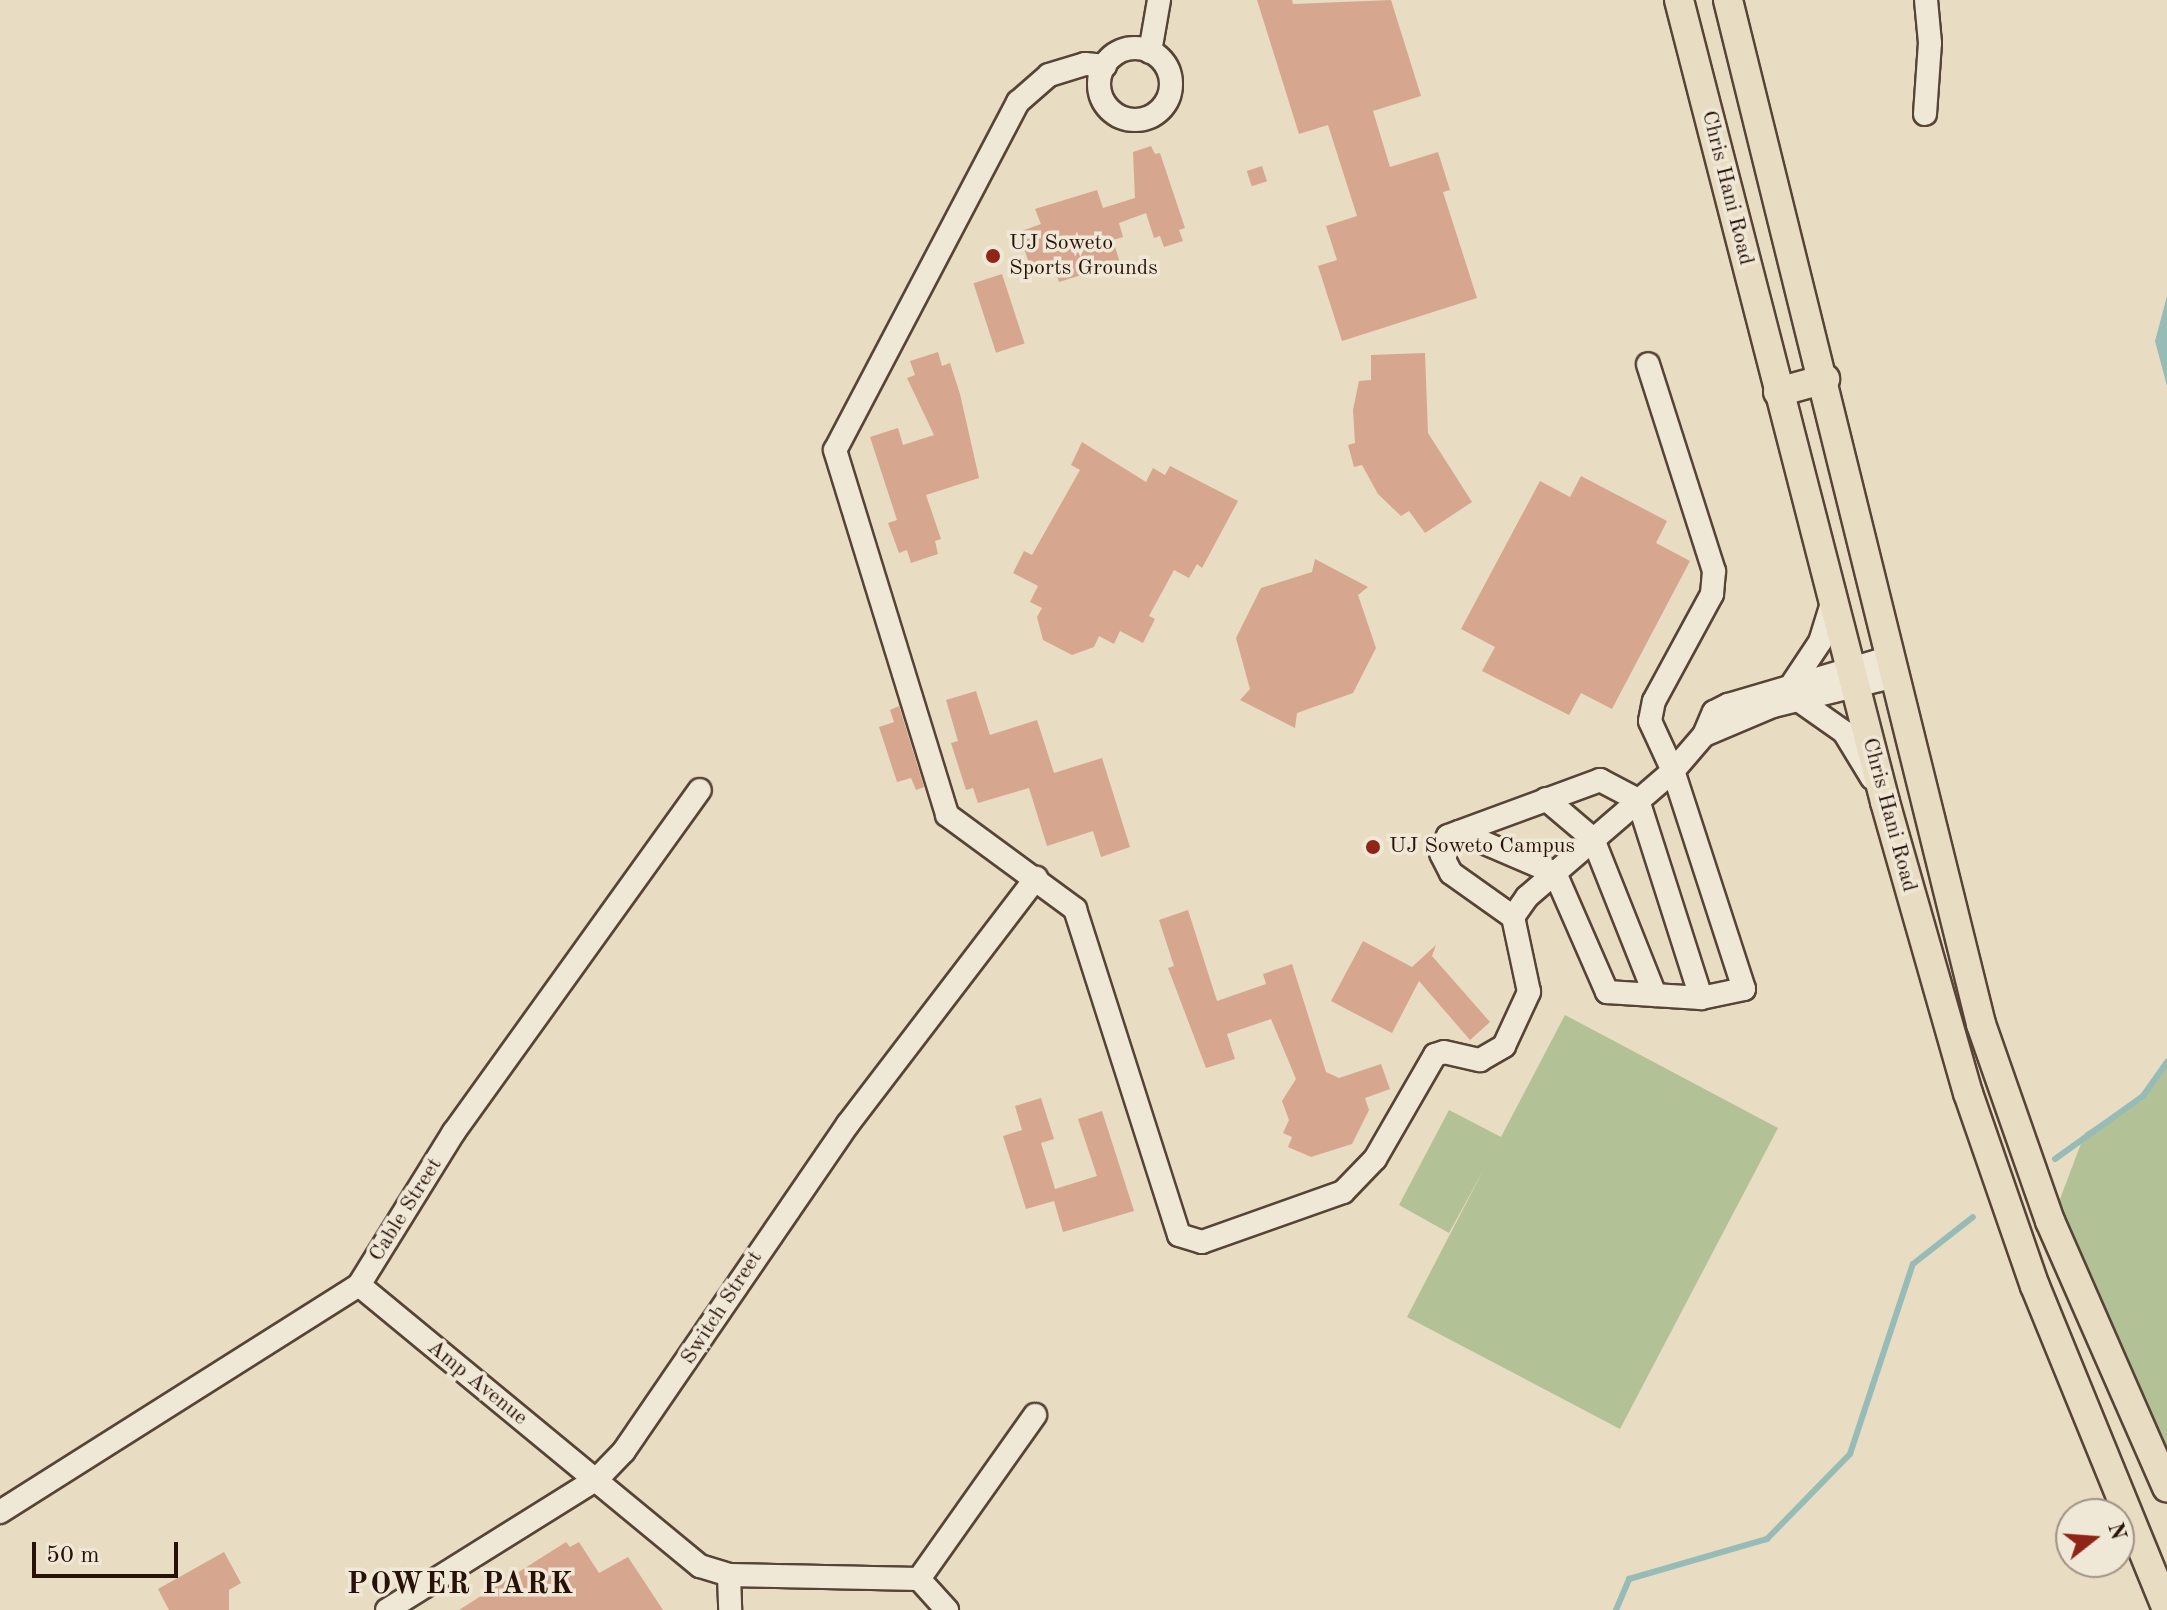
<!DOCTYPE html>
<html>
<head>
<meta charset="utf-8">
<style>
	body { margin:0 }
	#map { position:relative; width:2167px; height:1610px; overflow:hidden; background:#e8dcc2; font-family:"Old Standard TT",serif }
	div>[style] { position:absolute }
	.green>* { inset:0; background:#b3c196 }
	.water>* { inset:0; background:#97bbb7 }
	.stream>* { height:6px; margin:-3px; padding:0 3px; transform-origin:3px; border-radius:3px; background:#97bbb7 }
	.building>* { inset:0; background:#d7a68f; transform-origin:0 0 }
	.roads { filter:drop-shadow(2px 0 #574437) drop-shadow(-2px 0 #574437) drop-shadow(0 2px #574437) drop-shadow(0 -2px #574437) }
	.minor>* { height:22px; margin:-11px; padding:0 11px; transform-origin:11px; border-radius:11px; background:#f0e8d7 }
	.minor>.ring { margin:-11px; padding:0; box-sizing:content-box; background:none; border:22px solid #f0e8d7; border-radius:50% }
	.major>* { height:28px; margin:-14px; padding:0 14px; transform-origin:14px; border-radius:14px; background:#e8dcc2 }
	.dots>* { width:22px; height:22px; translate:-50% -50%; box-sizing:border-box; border:4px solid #f0e8d7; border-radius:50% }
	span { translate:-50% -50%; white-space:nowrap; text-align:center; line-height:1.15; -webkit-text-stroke:7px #f0e8d7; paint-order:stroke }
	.street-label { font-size:22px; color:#271109 }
	.poi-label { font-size:22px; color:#271109 }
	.left { translate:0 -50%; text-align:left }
	.district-label { font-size:30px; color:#271109; font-weight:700; letter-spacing:2px }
	.north { position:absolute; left:2055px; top:1498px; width:80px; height:80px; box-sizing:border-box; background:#f0e8d7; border:2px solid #a09285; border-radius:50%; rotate:73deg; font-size:22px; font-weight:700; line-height:32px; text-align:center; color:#271109 }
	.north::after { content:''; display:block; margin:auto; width:28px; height:36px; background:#8f2418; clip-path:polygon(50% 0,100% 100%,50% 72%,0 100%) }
	.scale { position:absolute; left:32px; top:1542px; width:146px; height:36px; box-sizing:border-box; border:4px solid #271109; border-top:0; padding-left:10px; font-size:24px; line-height:28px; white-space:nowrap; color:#271109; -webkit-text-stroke:6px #f0e8d7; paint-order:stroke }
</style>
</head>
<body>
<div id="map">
	<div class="green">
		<i style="clip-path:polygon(1565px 1015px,1778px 1128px,1620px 1429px,1407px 1317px,1485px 1167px,1449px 1233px,1399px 1205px,1449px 1110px,1501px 1137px)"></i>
		<i style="clip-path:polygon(2167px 1062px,2167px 1481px,2052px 1220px,2085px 1133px,2143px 1096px)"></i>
	</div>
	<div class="water">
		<i style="clip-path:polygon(2167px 296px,2167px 386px,2155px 341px)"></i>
	</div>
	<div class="stream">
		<i style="left:2055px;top:1159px;width:108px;rotate:-35.6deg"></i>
		<i style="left:2143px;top:1096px;width:42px;rotate:-54.8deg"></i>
		<i style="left:1616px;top:1610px;width:34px;rotate:-67deg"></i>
		<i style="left:1629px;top:1579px;width:144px;rotate:-16.2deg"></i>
		<i style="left:1767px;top:1539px;width:119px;rotate:-45.7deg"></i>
		<i style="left:1850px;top:1454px;width:200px;rotate:-71.7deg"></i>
		<i style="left:1913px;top:1264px;width:76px;rotate:-38.1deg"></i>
	</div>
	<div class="building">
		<i style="clip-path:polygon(1257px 0,1292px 0,1293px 4px,1391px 0,1421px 96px,1373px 111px,1390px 167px,1438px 152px,1450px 190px,1443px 192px,1477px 298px,1342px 341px,1318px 266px,1337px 260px,1326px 226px,1357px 216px,1328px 125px,1299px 134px)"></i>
		<i style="clip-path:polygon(1151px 146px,1155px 154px,1160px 153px,1185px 228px,1179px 230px,1183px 241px,1164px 247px,1160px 236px,1154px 238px,1146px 213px,1119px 223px,1123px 237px,1113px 240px,1120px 263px,1059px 282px,1054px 266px,1032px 273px,1019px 232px,1041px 224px,1035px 209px,1097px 190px,1103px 208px,1135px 198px,1133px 152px)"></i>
		<i style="left:1262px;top:166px;width:16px;height:16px;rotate:72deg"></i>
		<i style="left:1002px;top:274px;width:73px;height:30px;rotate:72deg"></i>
		<i style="clip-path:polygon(938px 352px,942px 366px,950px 363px,960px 394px,979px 478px,926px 495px,941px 539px,935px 541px,938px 554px,911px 563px,907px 550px,899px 553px,888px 523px,897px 520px,870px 437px,898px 428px,903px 445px,934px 435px,907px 378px,915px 375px,910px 361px)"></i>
		<i style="clip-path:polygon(1425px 353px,1428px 433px,1472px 502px,1425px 533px,1409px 511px,1401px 516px,1378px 494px,1362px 465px,1354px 467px,1348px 445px,1355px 443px,1353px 410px,1359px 381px,1371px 380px,1371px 355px)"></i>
		<i style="clip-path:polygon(1082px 442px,1146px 482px,1153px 468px,1165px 475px,1170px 466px,1238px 501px,1202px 568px,1197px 564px,1189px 578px,1174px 570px,1149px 616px,1155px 619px,1143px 643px,1120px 631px,1114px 644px,1099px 636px,1094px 647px,1072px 655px,1043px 640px,1037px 617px,1042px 608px,1030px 602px,1038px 586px,1013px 573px,1024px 551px,1032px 555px,1080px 470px,1071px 465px)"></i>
		<i style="clip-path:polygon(1581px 476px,1667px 521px,1656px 543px,1690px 561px,1612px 709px,1581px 693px,1569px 715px,1482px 671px,1495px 647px,1461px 629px,1540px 481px,1570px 497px)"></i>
		<i style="clip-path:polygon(1315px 559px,1368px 587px,1358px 595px,1376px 648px,1353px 693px,1297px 713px,1295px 728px,1240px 700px,1250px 689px,1236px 638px,1261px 588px,1312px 572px)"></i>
		<i style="clip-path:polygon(976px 691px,990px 735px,1037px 720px,1054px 773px,1102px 758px,1130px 847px,1101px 857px,1093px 831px,1047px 846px,1029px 788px,978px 803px,973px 788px,966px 790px,951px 743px,958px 741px,946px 700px)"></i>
		<i style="clip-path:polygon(899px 706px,924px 787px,916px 790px,911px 778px,897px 782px,879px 727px,894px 722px,890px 710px)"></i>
		<i style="clip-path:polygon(1188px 910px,1217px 1001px,1266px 984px,1263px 974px,1292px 964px,1326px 1072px,1339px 1078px,1381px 1064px,1390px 1089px,1365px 1098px,1369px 1110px,1352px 1144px,1311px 1157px,1288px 1147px,1292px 1137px,1283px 1133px,1289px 1120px,1282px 1101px,1296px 1079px,1271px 1019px,1227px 1034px,1235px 1059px,1206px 1068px,1168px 968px,1174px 966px,1159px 920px)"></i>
		<i style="clip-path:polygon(1363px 941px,1412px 967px,1436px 945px,1432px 956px,1490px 1022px,1470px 1040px,1419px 981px,1392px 1033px,1331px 1001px)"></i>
		<i style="clip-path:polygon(1041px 1098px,1054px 1139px,1041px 1143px,1055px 1189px,1097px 1176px,1078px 1119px,1102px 1111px,1134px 1211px,1063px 1232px,1054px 1201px,1026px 1209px,1003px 1136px,1022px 1130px,1015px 1106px)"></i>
		<i style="clip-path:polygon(566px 1542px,570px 1547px,579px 1542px,599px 1573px,628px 1557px,663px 1610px,459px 1610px)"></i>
		<i style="clip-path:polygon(224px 1552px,241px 1583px,229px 1590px,229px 1610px,169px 1610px,158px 1589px)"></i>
	</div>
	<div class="roads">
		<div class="minor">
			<i class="ring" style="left:1099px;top:48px;width:50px;height:50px"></i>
			<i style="left:1150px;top:52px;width:53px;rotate:-80.2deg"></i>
			<i style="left:1105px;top:66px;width:20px;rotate:-174deg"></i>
			<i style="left:1085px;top:64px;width:38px;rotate:163deg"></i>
			<i style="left:1049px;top:75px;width:41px;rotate:138.9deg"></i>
			<i style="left:1018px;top:102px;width:393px;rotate:117.7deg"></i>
			<i style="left:835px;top:450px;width:382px;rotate:72.9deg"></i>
			<i style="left:947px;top:815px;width:159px;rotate:36.3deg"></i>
			<i style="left:1075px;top:909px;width:342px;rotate:72.3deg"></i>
			<i style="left:1179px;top:1235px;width:24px;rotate:17deg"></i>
			<i style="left:1202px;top:1242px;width:150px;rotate:-19.5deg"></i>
			<i style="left:1343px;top:1192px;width:46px;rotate:-45.9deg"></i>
			<i style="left:1375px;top:1159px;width:120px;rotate:-60deg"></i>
			<i style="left:1435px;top:1055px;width:9px;rotate:-18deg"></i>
			<i style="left:1444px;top:1052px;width:37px;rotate:13deg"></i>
			<i style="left:1480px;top:1060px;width:28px;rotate:-30deg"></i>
			<i style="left:1504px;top:1046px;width:60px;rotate:-65.2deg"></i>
			<i style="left:1529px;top:992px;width:77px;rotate:-102deg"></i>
			<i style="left:1513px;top:917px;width:76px;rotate:-144.6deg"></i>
			<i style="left:1451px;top:873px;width:22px;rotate:-117deg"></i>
			<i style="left:1441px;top:853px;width:18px;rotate:-68deg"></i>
			<i style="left:1448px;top:836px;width:162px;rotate:-20.2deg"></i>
			<i style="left:1600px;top:780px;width:43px;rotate:27.8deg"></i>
			<i style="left:1638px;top:800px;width:208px;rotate:72.3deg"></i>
			<i style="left:1925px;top:114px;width:71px;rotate:-86deg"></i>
			<i style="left:1930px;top:43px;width:43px;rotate:-95.3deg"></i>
			<i style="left:1792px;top:684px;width:50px;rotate:-56.3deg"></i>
			<i style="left:1820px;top:642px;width:44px;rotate:-72.8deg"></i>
			<i style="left:1797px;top:699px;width:57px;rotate:35.1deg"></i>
			<i style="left:1844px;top:732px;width:54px;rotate:58.7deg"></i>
			<i style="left:1704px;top:735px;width:25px;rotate:-67deg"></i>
			<i style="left:1714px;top:712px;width:16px;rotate:-27deg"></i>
			<i style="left:1728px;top:705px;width:170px;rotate:-16.4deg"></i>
			<i style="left:1546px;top:799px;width:62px;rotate:40.4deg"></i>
			<i style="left:1593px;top:839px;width:168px;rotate:68.3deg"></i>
			<i style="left:1459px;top:832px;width:104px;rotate:23.1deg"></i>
			<i style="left:1555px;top:873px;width:130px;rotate:66.4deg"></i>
			<i style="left:1607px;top:992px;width:94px;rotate:3.7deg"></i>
			<i style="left:1701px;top:998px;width:44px;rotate:-11.8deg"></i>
			<i style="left:1744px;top:989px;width:229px;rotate:-108deg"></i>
			<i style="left:1673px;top:771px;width:55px;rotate:-114.7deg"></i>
			<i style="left:1650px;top:721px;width:20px;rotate:-79deg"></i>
			<i style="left:1654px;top:701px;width:122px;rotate:-61.5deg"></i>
			<i style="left:1712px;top:594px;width:23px;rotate:-85deg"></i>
			<i style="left:1714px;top:571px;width:217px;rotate:-107.7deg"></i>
			<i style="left:1513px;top:917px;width:24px;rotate:-55deg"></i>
			<i style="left:1527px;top:897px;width:193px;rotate:-40.8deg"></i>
			<i style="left:1673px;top:771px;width:48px;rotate:-49.3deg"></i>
			<i style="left:1704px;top:735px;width:75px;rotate:-22.8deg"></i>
			<i style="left:1773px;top:706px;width:126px;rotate:-13.8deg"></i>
			<i style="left:359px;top:1285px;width:442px;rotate:39.5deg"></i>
			<i style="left:700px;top:1566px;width:30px;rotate:17deg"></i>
			<i style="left:729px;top:1575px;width:190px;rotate:1.2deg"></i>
			<i style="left:919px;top:1579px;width:42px;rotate:47.9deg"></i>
			<i style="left:0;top:1512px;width:425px;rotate:-32.3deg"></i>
			<i style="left:359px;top:1285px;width:180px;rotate:-58.2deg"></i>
			<i style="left:454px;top:1132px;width:421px;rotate:-54.3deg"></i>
			<i style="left:729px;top:1575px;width:35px;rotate:88deg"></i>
			<i style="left:919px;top:1579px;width:201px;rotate:-54.7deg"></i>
			<i style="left:387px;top:1610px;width:249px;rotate:-32deg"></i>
			<i style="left:598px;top:1478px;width:37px;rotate:-46deg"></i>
			<i style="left:624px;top:1451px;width:396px;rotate:-55.6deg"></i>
			<i style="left:848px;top:1124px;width:310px;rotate:-52.6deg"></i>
		</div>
		<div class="major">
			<i style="left:1679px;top:0;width:828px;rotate:75.59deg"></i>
			<i style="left:1885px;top:802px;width:303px;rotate:74.1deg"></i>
			<i style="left:1968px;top:1093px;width:204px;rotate:70.9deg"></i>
			<i style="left:2035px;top:1286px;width:349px;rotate:67.8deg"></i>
			<i style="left:1728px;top:0;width:1055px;rotate:76.12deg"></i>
			<i style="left:1981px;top:1024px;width:209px;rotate:70.7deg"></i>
			<i style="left:2050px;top:1221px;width:291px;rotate:66.3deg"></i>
			<i style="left:1778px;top:392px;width:49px;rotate:-15.5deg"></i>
		</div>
	</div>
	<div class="dots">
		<i style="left:993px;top:256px;background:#8f2418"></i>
		<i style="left:1373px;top:847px;background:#8f2418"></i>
	</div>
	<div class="street-label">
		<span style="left:1727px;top:188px;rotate:76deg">Chris Hani Road</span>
		<span style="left:1889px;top:815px;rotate:75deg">Chris Hani Road</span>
		<span style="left:406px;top:1210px;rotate:-58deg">Cable Street</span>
		<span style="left:722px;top:1308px;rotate:-57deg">Switch Street</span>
		<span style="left:477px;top:1383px;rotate:39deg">Amp Avenue</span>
	</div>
	<div class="poi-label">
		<span class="left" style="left:1009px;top:256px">UJ Soweto<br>Sports Grounds</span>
		<span class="left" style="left:1389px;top:847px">UJ Soweto Campus</span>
	</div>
	<div class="district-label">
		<span style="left:461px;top:1585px">POWER PARK</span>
	</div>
	<div class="north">N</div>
	<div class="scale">50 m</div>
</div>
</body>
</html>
